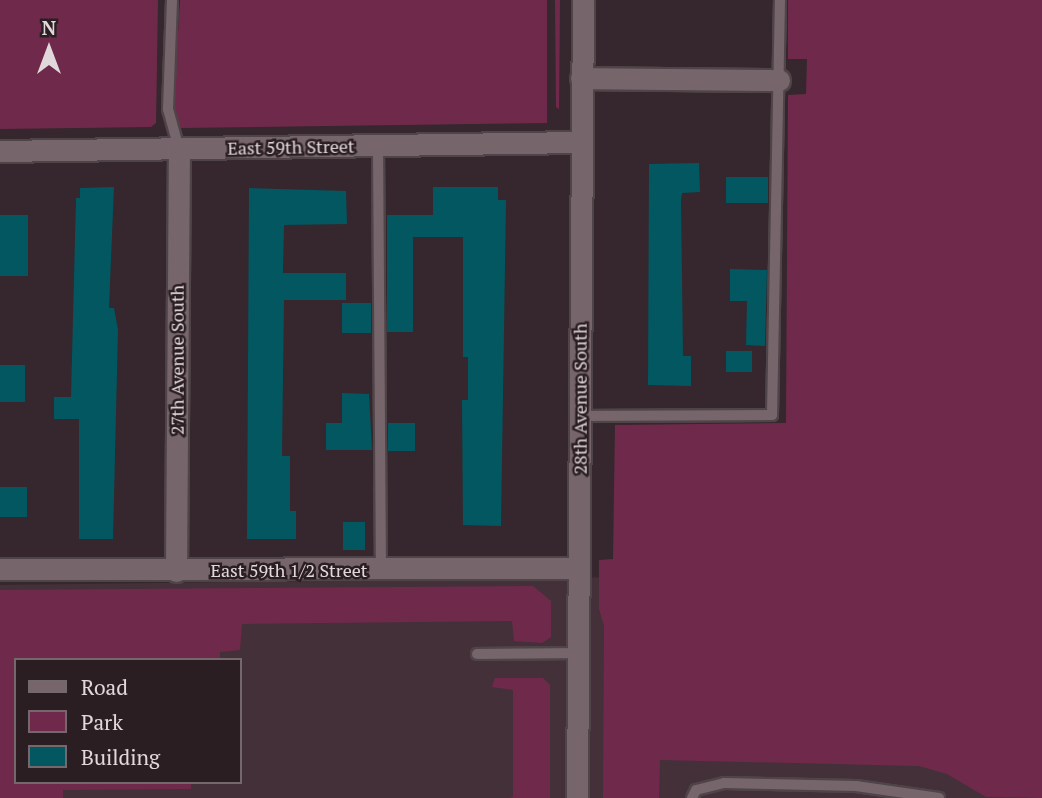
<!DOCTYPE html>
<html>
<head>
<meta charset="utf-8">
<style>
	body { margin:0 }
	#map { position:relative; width:1042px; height:798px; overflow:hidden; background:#35272d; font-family:"PT Serif",serif }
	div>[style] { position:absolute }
	.built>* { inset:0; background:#443039 }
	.green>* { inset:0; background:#6f2a4b }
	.building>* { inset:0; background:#035761; transform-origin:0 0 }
	.roads { filter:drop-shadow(2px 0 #4f4448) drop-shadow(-2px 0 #4f4448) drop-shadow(0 2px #4f4448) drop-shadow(0 -2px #4f4448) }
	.lane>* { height:10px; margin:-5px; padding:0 5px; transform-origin:5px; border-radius:5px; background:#76666c }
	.street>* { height:21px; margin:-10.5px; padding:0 10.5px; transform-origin:10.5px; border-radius:10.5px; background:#76666c }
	span { translate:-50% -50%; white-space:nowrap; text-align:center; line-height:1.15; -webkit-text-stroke:5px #2b1e23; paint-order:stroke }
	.street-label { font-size:18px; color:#e1d8db }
	.legend { position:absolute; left:14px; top:658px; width:228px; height:126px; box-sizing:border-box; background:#2b1e23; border:2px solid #74686d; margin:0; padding:9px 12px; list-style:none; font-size:21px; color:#e1d8db }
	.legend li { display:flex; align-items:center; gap:14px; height:35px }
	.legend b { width:35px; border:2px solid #74686d }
	.north { position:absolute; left:14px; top:14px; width:70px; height:70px; -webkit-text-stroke:5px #2b1e23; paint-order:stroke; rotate:0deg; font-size:19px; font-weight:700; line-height:28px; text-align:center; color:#e1d8db }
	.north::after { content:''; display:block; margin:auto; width:24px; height:32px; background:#e1d8db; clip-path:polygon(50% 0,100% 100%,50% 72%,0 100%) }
</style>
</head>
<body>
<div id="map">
	<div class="built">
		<i style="clip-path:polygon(evenodd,1042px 0,1042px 798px,0 798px,0 585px,869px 574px,1042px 0,16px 660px,240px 660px,240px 782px,16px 782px,16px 660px)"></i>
	</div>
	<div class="green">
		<i style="clip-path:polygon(0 0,158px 0,156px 123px,151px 127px,0 129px)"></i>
		<i style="clip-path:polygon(180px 0,547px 0,547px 123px,179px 128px,173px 116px)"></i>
		<i style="clip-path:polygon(555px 0,560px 0,559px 109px,556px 107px)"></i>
		<i style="clip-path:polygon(788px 0,1042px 0,1042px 798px,986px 797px,947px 774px,919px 766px,660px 760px,659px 798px,603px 798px,604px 626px,599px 609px,599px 560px,613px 559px,615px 425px,786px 423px,788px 95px,806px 94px,807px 59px,788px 59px)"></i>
		<i style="clip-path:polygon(533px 586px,551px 601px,551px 637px,542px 643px,514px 641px,512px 621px,242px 624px,240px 650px,220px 652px,220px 660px,16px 660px,16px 782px,191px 782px,191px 789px,63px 790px,63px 798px,0 798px,0 590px)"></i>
		<i style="clip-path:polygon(495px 678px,543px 678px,550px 685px,550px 798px,508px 798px,513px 797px,513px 690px,492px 687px)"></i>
	</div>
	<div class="building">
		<i style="clip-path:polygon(699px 163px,700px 192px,682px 193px,681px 200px,683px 356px,691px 356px,691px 386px,648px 385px,649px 164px)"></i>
		<i style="left:726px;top:177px;width:42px;height:26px"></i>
		<i style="clip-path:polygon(114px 187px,109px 308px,114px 308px,118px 330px,113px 539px,79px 539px,79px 419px,54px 419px,54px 397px,71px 397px,76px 198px,80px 198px,80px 188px)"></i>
		<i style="clip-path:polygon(433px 187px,498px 187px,498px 200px,506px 200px,501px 526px,463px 525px,462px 400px,468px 400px,468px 357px,463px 357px,463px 237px,413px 237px,413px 332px,387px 332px,387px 215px,433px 215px)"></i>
		<i style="clip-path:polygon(249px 188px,346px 191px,347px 224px,284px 225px,283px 273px,346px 273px,346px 300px,284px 300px,282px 456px,290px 456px,290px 511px,296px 511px,296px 539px,247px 539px)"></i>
		<i style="left:0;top:215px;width:28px;height:61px"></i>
		<i style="clip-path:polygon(730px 269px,767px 270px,765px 346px,746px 345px,747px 301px,730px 301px)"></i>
		<i style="left:342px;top:303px;width:29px;height:30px"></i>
		<i style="left:726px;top:351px;width:26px;height:21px"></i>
		<i style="left:0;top:365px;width:25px;height:37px"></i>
		<i style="clip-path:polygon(342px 393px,369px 394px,372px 450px,326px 450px,326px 423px,342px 423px)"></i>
		<i style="left:388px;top:423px;width:27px;height:28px"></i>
		<i style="left:0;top:487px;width:27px;height:30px"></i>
		<i style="left:365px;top:522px;width:28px;height:22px;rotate:90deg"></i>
	</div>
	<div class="roads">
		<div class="lane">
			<i style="left:172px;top:0;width:109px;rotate:92.1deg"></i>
			<i style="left:168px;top:109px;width:41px;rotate:74.6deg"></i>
			<i style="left:378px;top:146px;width:423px;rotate:89.6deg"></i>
			<i style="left:580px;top:416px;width:192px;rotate:-0.3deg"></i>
			<i style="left:772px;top:415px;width:415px;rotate:-88.9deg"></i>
			<i style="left:477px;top:654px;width:101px;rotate:-0.6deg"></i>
			<i style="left:692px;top:798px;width:9px;rotate:-63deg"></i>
			<i style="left:696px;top:790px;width:29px;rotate:-14deg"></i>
			<i style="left:724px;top:783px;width:132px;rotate:1.3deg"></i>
			<i style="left:856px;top:786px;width:84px;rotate:8.2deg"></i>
		</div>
		<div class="street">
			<i style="left:581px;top:78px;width:198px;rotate:0.6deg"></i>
			<i style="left:0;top:151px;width:581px;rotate:-0.89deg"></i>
			<i style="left:0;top:569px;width:579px;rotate:-0.1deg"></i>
			<i style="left:176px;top:571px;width:422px;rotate:-89.6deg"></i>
			<i style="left:577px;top:798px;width:798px;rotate:-89.57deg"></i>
		</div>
	</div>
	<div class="street-label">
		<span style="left:291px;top:147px;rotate:-1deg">East 59th Street</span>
		<span style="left:177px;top:360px;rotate:-90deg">27th Avenue South</span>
		<span style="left:580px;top:399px;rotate:-90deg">28th Avenue South</span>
		<span style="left:289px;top:570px">East 59th 1/2 Street</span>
	</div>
	<ul class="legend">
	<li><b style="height:9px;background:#76666c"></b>Road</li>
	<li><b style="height:19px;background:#6f2a4b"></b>Park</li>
	<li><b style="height:19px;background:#035761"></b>Building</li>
	</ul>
	<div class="north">N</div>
</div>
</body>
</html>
